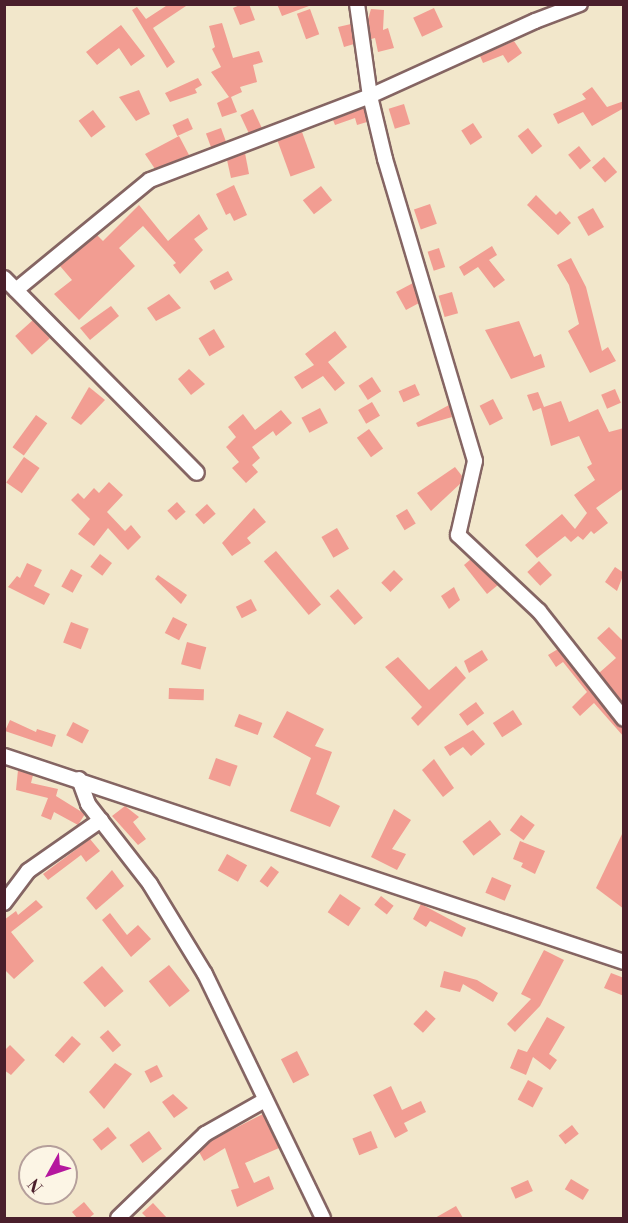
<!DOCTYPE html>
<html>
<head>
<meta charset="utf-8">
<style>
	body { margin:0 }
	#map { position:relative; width:628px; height:1223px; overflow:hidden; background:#f2e7cb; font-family:"Libre Bodoni",serif }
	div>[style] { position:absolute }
	.building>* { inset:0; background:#f29d92; transform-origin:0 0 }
	.roads { filter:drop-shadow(2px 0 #856563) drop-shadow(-2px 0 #856563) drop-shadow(0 2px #856563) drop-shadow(0 -2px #856563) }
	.minor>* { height:14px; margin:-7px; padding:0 7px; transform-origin:7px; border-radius:7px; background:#fff }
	span { translate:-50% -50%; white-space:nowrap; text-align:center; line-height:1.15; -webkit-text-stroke:4.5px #fcf5e5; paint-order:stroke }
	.frame { position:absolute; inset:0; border:6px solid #4a1f2b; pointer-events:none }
	.north { position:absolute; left:18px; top:1145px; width:60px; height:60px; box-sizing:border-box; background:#fcf5e5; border:2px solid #b59f9b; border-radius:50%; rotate:230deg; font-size:16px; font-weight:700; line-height:24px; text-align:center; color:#4a1f2b }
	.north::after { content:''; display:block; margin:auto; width:21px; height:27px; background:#b5179e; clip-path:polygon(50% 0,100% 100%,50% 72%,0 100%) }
</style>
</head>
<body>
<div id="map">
	<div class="building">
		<i style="clip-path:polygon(169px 4px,189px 4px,153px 28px,175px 62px,167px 68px,132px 10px,137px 7px,146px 19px)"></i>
		<i style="clip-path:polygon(242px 4px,249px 4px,255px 20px,240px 25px,233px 8px)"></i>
		<i style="clip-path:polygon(277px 4px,309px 4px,309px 6px,282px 16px)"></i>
		<i style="left:434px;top:8px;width:21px;height:23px;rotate:65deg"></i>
		<i style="left:310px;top:9px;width:27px;height:14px;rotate:70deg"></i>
		<i style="clip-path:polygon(371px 9px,384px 10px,383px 30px,388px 28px,394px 48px,378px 52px,375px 38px,371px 39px,368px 19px)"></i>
		<i style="clip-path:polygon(222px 23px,233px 58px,259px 51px,263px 62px,253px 65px,257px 82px,240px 87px,242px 92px,231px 97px,237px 112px,222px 117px,217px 103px,229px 97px,211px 72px,221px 67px,212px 49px,215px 47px,209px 26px)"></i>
		<i style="clip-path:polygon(351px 24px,354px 44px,344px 47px,338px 27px)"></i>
		<i style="clip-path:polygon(121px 25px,145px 56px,131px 66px,119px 48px,97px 65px,86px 52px)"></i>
		<i style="clip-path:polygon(514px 41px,522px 53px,508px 63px,503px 55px,483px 63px,480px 56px)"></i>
		<i style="clip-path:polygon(198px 78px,202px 85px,195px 89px,197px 93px,170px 102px,165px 93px)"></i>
		<i style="clip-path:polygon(592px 87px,607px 107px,624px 101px,624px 108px,592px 126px,583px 112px,558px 124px,553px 114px,586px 99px,582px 94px)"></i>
		<i style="clip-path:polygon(139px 90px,150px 114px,136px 121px,119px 97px)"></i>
		<i style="left:404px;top:104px;width:21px;height:16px;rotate:73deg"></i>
		<i style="clip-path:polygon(364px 108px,367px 122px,357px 125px,355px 118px,335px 125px,333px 120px)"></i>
		<i style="left:253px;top:109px;width:21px;height:14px;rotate:65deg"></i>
		<i style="left:93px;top:110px;width:21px;height:18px;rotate:53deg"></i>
		<i style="left:188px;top:118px;width:12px;height:17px;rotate:66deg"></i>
		<i style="left:473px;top:123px;width:17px;height:14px;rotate:57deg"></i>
		<i style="left:221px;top:128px;width:15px;height:16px;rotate:70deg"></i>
		<i style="left:528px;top:128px;width:23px;height:13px;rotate:52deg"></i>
		<i style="left:302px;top:132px;width:38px;height:26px;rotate:70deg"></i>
		<i style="clip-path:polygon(179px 136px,189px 155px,155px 169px,145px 154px)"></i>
		<i style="left:579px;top:146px;width:19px;height:14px;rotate:51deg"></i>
		<i style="clip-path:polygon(245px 153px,249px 174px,231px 178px,227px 160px)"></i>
		<i style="left:604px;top:157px;width:20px;height:16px;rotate:49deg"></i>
		<i style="clip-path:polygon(234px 185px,247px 215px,234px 221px,230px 213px,226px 215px,216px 194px)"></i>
		<i style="left:321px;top:186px;width:18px;height:23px;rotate:52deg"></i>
		<i style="clip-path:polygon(536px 195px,556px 215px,560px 211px,571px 223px,558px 235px,527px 205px)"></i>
		<i style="left:430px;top:204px;width:21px;height:17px;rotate:71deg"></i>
		<i style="clip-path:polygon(139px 205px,168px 241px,199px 214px,208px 229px,194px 239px,203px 250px,180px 274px,173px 265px,176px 263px,143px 226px,119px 248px,135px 266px,79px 320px,54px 294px,72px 280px,60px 266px,97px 235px,103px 241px)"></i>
		<i style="left:593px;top:208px;width:22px;height:18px;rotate:60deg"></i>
		<i style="clip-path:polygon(492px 246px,497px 255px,489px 260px,505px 280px,494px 288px,478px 267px,464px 276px,459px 267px)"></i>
		<i style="left:439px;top:248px;width:20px;height:12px;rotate:72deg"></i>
		<i style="clip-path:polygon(571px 258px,586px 287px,602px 351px,608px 347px,616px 361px,590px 373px,568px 331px,579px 324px,569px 285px,557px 265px)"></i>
		<i style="left:228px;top:271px;width:10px;height:21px;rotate:61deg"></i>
		<i style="clip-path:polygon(413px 283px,419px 303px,406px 310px,396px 292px)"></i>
		<i style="left:452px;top:292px;width:22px;height:14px;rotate:74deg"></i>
		<i style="clip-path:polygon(169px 294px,181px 308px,156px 321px,147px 308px)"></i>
		<i style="clip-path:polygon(111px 306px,119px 316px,90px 340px,80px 328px)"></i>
		<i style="left:33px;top:320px;width:25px;height:24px;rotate:48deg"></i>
		<i style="clip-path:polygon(519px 321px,534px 357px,541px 354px,545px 367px,511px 379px,485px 330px)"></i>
		<i style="left:214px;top:329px;width:21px;height:18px;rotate:59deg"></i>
		<i style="clip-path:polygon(335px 331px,347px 347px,328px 362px,345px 383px,335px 391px,323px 376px,302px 389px,294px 377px,314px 365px,305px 354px)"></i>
		<i style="clip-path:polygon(189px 369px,205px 384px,191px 395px,178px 379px)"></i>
		<i style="left:372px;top:377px;width:17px;height:16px;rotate:57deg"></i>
		<i style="left:415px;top:384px;width:12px;height:18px;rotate:66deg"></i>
		<i style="clip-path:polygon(89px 387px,105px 400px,81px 425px,71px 418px)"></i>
		<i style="left:615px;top:389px;width:15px;height:15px;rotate:67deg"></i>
		<i style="clip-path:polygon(538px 392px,544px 407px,561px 401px,569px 422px,598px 409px,609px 432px,624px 428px,624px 488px,596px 508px,608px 523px,594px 534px,591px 531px,583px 540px,578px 536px,571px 542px,565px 536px,537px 558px,525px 545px,562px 514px,575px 529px,587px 513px,574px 495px,595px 480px,587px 467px,592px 464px,579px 436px,551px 446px,541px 408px,533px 411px,527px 395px)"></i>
		<i style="left:493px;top:399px;width:22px;height:15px;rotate:63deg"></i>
		<i style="left:372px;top:402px;width:16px;height:16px;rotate:60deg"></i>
		<i style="clip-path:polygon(449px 405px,452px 417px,418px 427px,416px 423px)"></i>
		<i style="left:320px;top:408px;width:17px;height:21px;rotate:62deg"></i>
		<i style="clip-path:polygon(281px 410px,292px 423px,276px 436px,273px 431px,252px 447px,260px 458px,252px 465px,258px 472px,246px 483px,232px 468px,239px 462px,226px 447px,236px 437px,228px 427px,243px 414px,255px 430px)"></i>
		<i style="left:36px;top:415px;width:14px;height:40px;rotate:36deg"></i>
		<i style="left:369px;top:429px;width:24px;height:15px;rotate:54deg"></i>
		<i style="left:24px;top:457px;width:19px;height:31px;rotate:35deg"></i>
		<i style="clip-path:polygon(455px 467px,462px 476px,461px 483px,431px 511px,417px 493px)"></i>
		<i style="clip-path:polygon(109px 482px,123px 495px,107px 512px,125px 531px,131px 525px,141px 537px,128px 550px,108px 528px,94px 546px,78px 534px,90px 519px,71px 500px,78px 493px,84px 499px,94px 488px,99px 493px)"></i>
		<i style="left:177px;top:502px;width:13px;height:13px;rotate:48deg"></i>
		<i style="left:207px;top:504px;width:13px;height:16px;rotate:48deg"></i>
		<i style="clip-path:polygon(254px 508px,266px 522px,247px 538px,251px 543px,232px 556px,222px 543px)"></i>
		<i style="left:407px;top:509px;width:17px;height:13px;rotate:59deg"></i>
		<i style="left:337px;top:528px;width:24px;height:18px;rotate:60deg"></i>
		<i style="left:276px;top:551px;width:70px;height:16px;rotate:50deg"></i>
		<i style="left:100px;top:554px;width:15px;height:16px;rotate:37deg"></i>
		<i style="clip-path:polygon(471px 559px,498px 585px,487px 594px,464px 565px)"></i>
		<i style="left:539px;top:561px;width:19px;height:16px;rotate:47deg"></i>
		<i style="clip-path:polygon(27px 563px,42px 570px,34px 586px,50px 594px,44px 605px,8px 587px,17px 576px,20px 578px)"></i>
		<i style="clip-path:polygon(615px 567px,624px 573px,617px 591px,605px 582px)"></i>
		<i style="left:71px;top:569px;width:13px;height:20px;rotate:29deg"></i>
		<i style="left:394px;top:570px;width:13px;height:18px;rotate:45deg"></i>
		<i style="clip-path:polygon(158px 575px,187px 595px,181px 604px,155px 579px)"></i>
		<i style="clip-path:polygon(454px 587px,460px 600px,449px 609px,441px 596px)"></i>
		<i style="left:338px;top:589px;width:38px;height:11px;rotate:49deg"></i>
		<i style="left:251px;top:599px;width:13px;height:17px;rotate:63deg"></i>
		<i style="left:173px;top:617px;width:16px;height:18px;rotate:27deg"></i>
		<i style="left:71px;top:622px;width:19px;height:22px;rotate:21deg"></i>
		<i style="clip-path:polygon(609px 627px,624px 642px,624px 704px,599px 673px,616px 658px,597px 638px)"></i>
		<i style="left:187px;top:642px;width:20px;height:23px;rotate:15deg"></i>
		<i style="clip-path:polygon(558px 649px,624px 728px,624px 737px,594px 703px,580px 716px,572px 707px,587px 692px,563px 662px,556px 667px,548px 655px)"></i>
		<i style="clip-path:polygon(482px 650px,488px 660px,469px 673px,464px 661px)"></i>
		<i style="clip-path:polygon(398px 657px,429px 690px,456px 666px,466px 678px,418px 726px,411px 718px,422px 707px,385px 667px)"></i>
		<i style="left:169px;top:688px;width:35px;height:11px;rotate:2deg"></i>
		<i style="left:476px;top:702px;width:14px;height:21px;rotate:54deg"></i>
		<i style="left:513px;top:710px;width:17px;height:24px;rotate:57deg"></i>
		<i style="clip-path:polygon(287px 711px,324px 729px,315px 746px,332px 752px,316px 794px,340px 806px,330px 827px,290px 811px,311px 758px,273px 737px)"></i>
		<i style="left:239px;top:714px;width:25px;height:13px;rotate:21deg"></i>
		<i style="clip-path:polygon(10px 720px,36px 732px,37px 729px,56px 735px,52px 747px,5px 731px)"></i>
		<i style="left:73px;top:722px;width:18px;height:15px;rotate:27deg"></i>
		<i style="clip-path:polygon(473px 730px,485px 744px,471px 756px,463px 747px,450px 756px,444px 747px)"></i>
		<i style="left:216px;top:758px;width:23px;height:22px;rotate:20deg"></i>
		<i style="clip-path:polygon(434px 759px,454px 788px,443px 797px,422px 770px)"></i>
		<i style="clip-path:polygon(18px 770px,33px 775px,31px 783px,58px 789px,56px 796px,85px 814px,78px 825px,54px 812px,51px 820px,41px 816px,48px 798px,16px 790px)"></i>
		<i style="clip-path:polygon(125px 806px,139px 817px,133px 822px,146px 839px,138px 845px,112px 816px)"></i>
		<i style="clip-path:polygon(394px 809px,411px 820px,392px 849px,406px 854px,397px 870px,371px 857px)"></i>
		<i style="left:521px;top:815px;width:17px;height:19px;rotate:36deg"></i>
		<i style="left:490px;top:820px;width:18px;height:35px;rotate:52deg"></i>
		<i style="clip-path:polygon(624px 830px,624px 909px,596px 888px)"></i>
		<i style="clip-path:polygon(90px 839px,100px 851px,86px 862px,81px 855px,48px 880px,43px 874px)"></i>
		<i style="clip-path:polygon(520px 841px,545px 851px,535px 874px,521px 867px,523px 863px,513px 859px)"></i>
		<i style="left:227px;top:854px;width:23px;height:19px;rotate:29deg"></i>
		<i style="left:271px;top:866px;width:10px;height:19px;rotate:37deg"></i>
		<i style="clip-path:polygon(112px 870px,124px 886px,96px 910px,86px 898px)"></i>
		<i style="left:492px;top:877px;width:21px;height:17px;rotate:23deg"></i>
		<i style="left:340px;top:894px;width:25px;height:22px;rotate:34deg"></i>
		<i style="left:381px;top:896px;width:16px;height:11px;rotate:38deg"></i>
		<i style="clip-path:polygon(36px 900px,43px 907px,11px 932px,34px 961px,14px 979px,4px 969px,4px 920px,16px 911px,18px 915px)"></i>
		<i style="clip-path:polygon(421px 904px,466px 928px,462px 937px,430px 921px,426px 927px,413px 919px)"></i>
		<i style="clip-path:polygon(110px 913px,127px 935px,138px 925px,151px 939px,131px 957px,102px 920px)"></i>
		<i style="clip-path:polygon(544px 950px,564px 960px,540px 1006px,515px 1032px,507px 1024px,531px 999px,521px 994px)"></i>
		<i style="left:169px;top:965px;width:33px;height:26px;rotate:51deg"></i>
		<i style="left:102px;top:966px;width:33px;height:25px;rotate:49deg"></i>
		<i style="clip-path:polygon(444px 971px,477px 980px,498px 993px,493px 1002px,463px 984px,460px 992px,440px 987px)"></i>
		<i style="clip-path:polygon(611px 973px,624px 978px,624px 996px,604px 988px)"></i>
		<i style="left:426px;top:1010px;width:13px;height:19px;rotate:42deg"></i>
		<i style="clip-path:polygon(547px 1017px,565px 1027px,549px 1054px,557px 1060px,550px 1070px,533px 1057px,526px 1075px,510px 1068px,518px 1049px,527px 1052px)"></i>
		<i style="left:108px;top:1030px;width:20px;height:11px;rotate:49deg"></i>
		<i style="left:72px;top:1036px;width:12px;height:26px;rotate:42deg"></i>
		<i style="clip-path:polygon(10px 1045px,25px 1060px,11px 1075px,4px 1070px,4px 1051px)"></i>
		<i style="left:297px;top:1051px;width:27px;height:18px;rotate:63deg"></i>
		<i style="clip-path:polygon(115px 1063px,132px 1074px,104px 1109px,89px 1092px)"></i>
		<i style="left:157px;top:1065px;width:13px;height:14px;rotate:63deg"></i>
		<i style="left:528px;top:1080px;width:17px;height:22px;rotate:28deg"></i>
		<i style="clip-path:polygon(391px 1086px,402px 1110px,421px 1101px,426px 1112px,404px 1123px,408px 1131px,395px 1138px,373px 1095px)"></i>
		<i style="clip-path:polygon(173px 1094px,188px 1108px,174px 1118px,162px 1102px)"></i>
		<i style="clip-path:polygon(263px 1114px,279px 1148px,245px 1163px,254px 1183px,269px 1176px,274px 1189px,237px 1207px,231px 1190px,239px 1188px,225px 1148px,204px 1161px,199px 1152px,210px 1141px)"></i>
		<i style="left:572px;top:1125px;width:11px;height:17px;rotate:52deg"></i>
		<i style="left:108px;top:1127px;width:14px;height:20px;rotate:51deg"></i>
		<i style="left:149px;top:1131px;width:22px;height:24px;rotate:54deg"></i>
		<i style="left:371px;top:1131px;width:18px;height:20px;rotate:68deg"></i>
		<i style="left:571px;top:1179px;width:21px;height:12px;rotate:31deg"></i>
		<i style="left:528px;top:1180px;width:12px;height:19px;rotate:66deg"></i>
		<i style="clip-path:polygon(84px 1202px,94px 1214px,89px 1218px,77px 1218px,72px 1212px)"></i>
		<i style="clip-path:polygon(153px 1203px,167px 1218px,147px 1218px,142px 1213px)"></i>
		<i style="clip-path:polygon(456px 1206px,463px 1218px,435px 1218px)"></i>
	</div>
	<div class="roads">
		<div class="minor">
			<i style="left:357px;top:4px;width:93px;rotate:82deg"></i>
			<i style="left:370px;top:96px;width:65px;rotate:76.6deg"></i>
			<i style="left:385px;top:159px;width:315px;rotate:73.4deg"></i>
			<i style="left:475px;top:461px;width:76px;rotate:102.9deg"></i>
			<i style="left:458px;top:535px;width:111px;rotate:43.2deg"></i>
			<i style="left:539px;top:611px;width:137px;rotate:51.8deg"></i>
			<i style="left:4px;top:278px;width:274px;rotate:45.3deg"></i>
			<i style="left:16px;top:290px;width:173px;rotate:-39.4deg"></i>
			<i style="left:150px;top:180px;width:235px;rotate:-20.9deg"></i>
			<i style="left:370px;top:96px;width:181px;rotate:-24.4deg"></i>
			<i style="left:535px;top:21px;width:48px;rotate:-20.7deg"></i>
			<i style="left:4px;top:756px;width:653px;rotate:18.38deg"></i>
			<i style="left:79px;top:779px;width:27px;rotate:70deg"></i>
			<i style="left:88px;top:804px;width:101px;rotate:52.2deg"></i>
			<i style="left:150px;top:884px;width:105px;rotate:58.6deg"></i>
			<i style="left:205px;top:974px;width:271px;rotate:64.2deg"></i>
			<i style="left:4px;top:903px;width:40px;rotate:-53deg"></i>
			<i style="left:28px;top:871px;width:89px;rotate:-34.9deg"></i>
			<i style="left:118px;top:1218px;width:121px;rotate:-44deg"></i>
			<i style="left:205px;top:1134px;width:69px;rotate:-29.5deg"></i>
		</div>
	</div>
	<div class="frame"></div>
	<div class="north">N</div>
</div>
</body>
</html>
